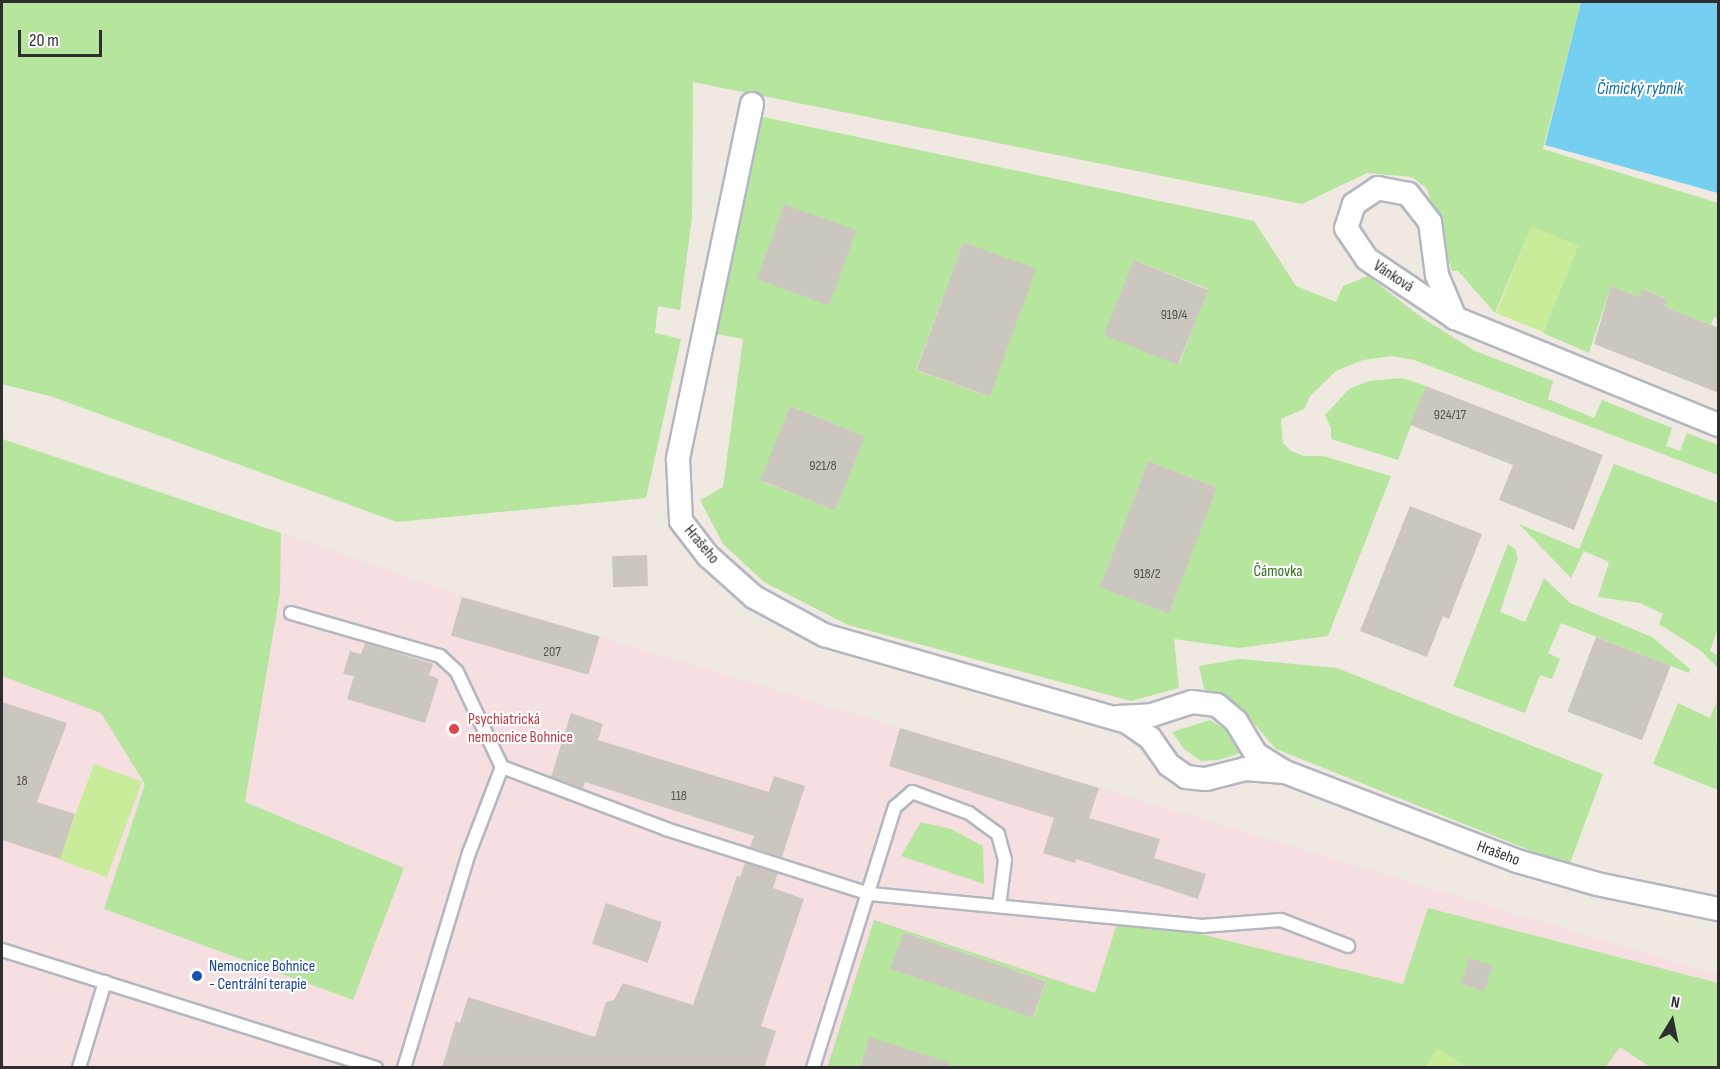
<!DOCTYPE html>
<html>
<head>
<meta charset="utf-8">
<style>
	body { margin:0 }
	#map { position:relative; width:1720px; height:1069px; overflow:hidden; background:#efe9e1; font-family:"Sofia Sans Condensed",sans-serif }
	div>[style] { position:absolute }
	.medical>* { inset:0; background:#f5dfe0 }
	.green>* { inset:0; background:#b6e59e }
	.pitch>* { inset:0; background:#c9ec9a; transform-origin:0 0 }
	.water>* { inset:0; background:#75cff0 }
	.building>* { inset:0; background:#cbc7bf; transform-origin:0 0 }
	.roads { filter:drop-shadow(2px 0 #b4b7c1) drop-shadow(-2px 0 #b4b7c1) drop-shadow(0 2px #b4b7c1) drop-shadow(0 -2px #b4b7c1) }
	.lane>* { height:12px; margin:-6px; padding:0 6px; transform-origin:6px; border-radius:6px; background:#fff }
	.street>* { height:22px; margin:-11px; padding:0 11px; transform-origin:11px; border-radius:11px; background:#fff }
	.dots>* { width:16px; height:16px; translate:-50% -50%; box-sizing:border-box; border:3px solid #fff; border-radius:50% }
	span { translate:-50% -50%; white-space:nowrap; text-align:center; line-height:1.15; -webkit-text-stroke:4.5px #fff; paint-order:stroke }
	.number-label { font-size:14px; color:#555452 }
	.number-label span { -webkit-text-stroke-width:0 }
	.street-label { font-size:16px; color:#2e2e2e }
	.park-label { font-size:16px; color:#2c6e1b }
	.health-label { font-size:16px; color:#be3a42 }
	.left { translate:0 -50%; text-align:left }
	.transit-label { font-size:16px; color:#164399 }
	.water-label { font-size:18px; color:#0d6fa3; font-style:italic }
	.frame { position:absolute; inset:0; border:3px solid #2e2e2e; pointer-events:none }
	.north { position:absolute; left:1642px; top:991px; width:60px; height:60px; -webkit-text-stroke:4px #fff; paint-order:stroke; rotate:10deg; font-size:16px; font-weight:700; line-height:24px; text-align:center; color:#2e2e2e }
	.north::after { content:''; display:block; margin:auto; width:21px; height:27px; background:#2e2e2e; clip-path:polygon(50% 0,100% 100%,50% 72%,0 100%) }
	.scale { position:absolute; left:18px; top:30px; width:84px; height:27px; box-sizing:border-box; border:3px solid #2e2e2e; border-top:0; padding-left:8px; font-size:18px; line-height:21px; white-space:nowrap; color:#2e2e2e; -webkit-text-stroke:4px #fff; paint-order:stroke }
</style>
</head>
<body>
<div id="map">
	<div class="medical">
		<i style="clip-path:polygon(2px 439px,478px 600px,1718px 975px,1718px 1067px,2px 1068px)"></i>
	</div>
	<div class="green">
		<i style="clip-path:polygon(2px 2px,1581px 2px,1543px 149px,1718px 203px,1718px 319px,1714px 317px,1711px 325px,1665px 307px,1667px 299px,1644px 289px,1640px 297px,1611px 286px,1589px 353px,1543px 333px,1578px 246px,1531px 227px,1495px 313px,1458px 271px,1452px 271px,1427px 189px,1412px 177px,1367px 173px,1302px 204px,693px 82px,692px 217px,680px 310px,658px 306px,655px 333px,681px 339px,646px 498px,397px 522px,50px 396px,2px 384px)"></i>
		<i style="clip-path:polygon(evenodd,758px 116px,1254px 221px,1296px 286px,1336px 302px,1343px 286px,1368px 276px,1421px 317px,1475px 351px,1553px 381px,1548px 399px,1594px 418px,1602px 400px,1672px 428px,1666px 446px,1680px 451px,1687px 433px,1718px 445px,1718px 475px,1414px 360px,1392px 356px,1363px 360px,1336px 371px,1310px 396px,1304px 409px,1281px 419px,1283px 443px,1291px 451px,1304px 456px,1323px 456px,1391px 476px,1328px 636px,1239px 648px,1174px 639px,1179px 688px,1131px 701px,848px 625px,764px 582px,723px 544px,700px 500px,723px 487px,743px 339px,706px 332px,758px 116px,784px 204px,829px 305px,757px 279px,784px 204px,758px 116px,963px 242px,1035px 270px,988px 396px,916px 370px,963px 242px,758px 116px,1134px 260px,1208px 289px,1179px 364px,1105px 335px,1134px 260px,758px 116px,790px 406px,864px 436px,835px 510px,761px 481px,790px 406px,758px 116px,1148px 461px,1216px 487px,1168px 613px,1100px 586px,1148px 461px)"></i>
		<i style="clip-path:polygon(1402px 378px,1426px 386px,1398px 460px,1331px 439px,1331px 428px,1325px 415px,1349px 389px,1369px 381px)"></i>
		<i style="clip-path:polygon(2px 439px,281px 533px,280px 593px,245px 802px,404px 868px,353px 1000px,104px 909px,145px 784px,101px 713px,2px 676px)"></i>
		<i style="clip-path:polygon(1614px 464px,1718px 503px,1718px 628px,1710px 651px,1718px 655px,1718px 668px,1700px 650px,1659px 624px,1663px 614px,1640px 603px,1598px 597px,1609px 562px,1584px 551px,1571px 578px,1519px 524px,1579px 549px)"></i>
		<i style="clip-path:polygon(1508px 544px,1515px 549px,1518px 558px,1500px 612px,1525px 622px,1544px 578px,1570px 603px,1652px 637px,1690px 669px,1689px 673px,1561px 623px,1548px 653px,1560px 659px,1552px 679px,1540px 675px,1525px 713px,1453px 686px)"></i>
		<i style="clip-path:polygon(1240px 659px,1337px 668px,1603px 774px,1569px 866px,1276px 749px,1245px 713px,1204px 689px,1199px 666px)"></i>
		<i style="clip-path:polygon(1716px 702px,1718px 790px,1653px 764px,1678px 703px,1710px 718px)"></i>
		<i style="clip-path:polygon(1210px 720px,1229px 732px,1240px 753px,1219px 760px,1201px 761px,1184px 749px,1172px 732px)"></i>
		<i style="clip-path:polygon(921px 822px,951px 829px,983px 846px,984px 884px,901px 856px)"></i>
		<i style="clip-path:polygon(evenodd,1428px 908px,1718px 983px,1718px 1067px,1650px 1067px,1620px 1047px,1605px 1068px,1467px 1067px,1437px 1049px,1425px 1068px,918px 1068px,869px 1038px,860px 1067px,827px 1068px,874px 920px,1095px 993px,1120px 914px,1403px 984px,1428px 908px,903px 932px,1046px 981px,1034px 1017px,891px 969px,903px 932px,1428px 908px,1470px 959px,1492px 966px,1484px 991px,1461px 984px,1470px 959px)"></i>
	</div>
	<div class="pitch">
		<i style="left:1531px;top:227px;width:51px;height:93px;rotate:22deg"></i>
		<i style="left:94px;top:764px;width:51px;height:102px;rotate:20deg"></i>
		<i style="clip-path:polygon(1437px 1049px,1467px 1067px,1425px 1067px)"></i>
	</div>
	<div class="water">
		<i style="clip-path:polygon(1581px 2px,1718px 2px,1718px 193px,1545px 145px)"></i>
	</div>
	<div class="building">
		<i style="left:784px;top:204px;width:77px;height:80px;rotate:20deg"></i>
		<i style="left:963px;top:242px;width:78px;height:136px;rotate:20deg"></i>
		<i style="left:1134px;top:260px;width:80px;height:81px;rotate:22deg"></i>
		<i style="clip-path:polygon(1611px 286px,1640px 297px,1643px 289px,1667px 299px,1665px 307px,1719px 328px,1719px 393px,1594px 344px)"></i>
		<i style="clip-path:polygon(1426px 386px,1603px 455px,1574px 530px,1499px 500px,1513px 465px,1410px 425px)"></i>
		<i style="left:790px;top:406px;width:81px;height:80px;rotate:22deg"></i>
		<i style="left:1148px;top:461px;width:74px;height:135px;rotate:21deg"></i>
		<i style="clip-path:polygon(1410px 506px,1482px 534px,1449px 619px,1443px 616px,1427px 657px,1360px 631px)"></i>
		<i style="left:647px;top:555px;width:31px;height:35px;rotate:88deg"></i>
		<i style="left:462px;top:597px;width:143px;height:40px;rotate:16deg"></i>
		<i style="left:1596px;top:637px;width:80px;height:80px;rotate:21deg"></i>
		<i style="clip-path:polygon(365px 643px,433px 664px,429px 675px,439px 679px,425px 723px,347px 699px,354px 676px,343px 674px,350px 651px,361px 654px)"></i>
		<i style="clip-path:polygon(2px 702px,67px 723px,37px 802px,75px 814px,60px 859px,2px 840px)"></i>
		<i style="clip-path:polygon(571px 713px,603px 724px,598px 740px,709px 774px,769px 792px,774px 776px,805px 786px,782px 857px,750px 847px,754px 836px,585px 782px,583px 788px,551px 777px)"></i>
		<i style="clip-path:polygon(900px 728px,1099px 788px,1089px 818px,1160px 839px,1154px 858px,1206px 874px,1198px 899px,1076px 859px,1075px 863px,1043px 853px,1054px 818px,889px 766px)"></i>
		<i style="clip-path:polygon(745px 863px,778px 873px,773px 888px,804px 899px,761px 1026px,776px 1031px,764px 1068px,442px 1068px,456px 1021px,460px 1023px,468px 997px,595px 1037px,606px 1002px,614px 1000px,623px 983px,693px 1005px,737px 876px,740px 877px)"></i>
		<i style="left:606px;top:903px;width:59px;height:43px;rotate:19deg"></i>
		<i style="left:903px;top:932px;width:151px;height:39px;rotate:19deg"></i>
		<i style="left:1469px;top:958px;width:25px;height:27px;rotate:18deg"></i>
		<i style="clip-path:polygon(869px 1037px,949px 1062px,949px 1068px,860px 1068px)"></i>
	</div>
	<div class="roads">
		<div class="lane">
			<i style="left:291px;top:613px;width:155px;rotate:16.1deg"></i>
			<i style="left:440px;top:656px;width:23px;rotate:43deg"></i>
			<i style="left:457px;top:672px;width:105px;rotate:64.7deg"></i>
			<i style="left:502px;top:767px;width:175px;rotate:20.7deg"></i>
			<i style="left:666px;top:829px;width:214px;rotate:17.7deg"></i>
			<i style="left:870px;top:894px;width:334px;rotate:5.5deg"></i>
			<i style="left:1202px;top:926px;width:79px;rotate:-4.3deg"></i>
			<i style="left:1281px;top:920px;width:72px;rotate:21.2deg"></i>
			<i style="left:2px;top:950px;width:392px;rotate:17.5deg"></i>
			<i style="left:79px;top:1068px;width:90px;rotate:-73.2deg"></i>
			<i style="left:404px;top:1068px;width:225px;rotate:-73.2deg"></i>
			<i style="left:469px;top:853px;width:92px;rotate:-69deg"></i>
			<i style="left:813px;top:1068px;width:274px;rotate:-72.6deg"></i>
			<i style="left:895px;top:807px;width:23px;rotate:-41deg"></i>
			<i style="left:912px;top:792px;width:61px;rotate:20.2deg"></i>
			<i style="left:969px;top:813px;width:36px;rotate:36deg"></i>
			<i style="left:998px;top:834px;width:27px;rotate:75deg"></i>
			<i style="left:1005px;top:860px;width:46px;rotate:97.4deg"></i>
		</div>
		<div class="street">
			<i style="left:752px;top:104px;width:363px;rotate:101.8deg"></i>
			<i style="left:678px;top:459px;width:62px;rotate:87.2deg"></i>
			<i style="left:681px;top:521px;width:44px;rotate:52.4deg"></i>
			<i style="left:708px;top:556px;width:62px;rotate:41.7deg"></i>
			<i style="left:754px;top:597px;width:80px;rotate:28.5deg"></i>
			<i style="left:824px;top:635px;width:315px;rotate:16deg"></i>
			<i style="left:1127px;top:722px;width:28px;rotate:35deg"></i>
			<i style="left:1150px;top:738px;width:33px;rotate:55deg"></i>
			<i style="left:1169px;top:765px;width:21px;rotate:35deg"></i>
			<i style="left:1186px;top:777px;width:20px;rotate:6deg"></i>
			<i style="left:1206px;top:779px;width:40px;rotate:-14.4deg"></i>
			<i style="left:1245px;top:769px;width:40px;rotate:4.3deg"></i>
			<i style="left:1455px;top:318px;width:47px;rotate:-112.7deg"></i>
			<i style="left:1437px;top:275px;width:53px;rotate:-97.5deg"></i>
			<i style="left:1430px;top:222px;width:36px;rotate:-128deg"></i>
			<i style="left:1408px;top:194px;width:31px;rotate:-169deg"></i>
			<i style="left:1378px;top:188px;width:29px;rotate:146deg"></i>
			<i style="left:1354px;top:204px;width:25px;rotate:108deg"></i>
			<i style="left:1346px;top:228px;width:37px;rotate:56deg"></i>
			<i style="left:1367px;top:259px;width:106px;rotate:33.8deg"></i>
			<i style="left:1455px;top:318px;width:284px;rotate:22.1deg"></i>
			<i style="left:1118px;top:717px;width:34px;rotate:-3deg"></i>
			<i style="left:1152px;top:715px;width:42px;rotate:-18deg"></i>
			<i style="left:1192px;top:702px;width:25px;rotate:7deg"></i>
			<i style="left:1217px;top:705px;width:25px;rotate:40deg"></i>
			<i style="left:1236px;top:721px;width:39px;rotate:59deg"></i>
			<i style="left:1256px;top:754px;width:34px;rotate:32deg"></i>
			<i style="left:1285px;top:772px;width:248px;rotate:21deg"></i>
			<i style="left:1517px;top:861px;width:83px;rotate:16deg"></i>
			<i style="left:1597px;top:884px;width:124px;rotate:11.7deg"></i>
		</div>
	</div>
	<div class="dots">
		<i style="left:454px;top:729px;background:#e0444e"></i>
		<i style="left:197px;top:976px;background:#1a4fb4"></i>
	</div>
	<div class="number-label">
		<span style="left:1174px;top:315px">919/4</span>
		<span style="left:1450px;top:415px">924/17</span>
		<span style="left:823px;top:466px">921/8</span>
		<span style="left:1147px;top:574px">918/2</span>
		<span style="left:552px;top:652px">207</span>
		<span style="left:22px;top:781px">18</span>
		<span style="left:679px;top:796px">118</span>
	</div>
	<div class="street-label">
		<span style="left:1393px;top:277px;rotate:33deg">Vánková</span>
		<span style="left:701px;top:545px;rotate:50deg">Hrašeho</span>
		<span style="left:1498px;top:854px;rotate:20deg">Hrašeho</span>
	</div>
	<div class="park-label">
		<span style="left:1278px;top:572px">Čámovka</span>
	</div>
	<div class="health-label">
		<span class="left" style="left:468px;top:729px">Psychiatrická<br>nemocnice Bohnice</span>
	</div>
	<div class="transit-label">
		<span class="left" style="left:209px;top:976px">Nemocnice Bohnice<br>- Centrální terapie</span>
	</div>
	<div class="water-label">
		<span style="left:1640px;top:89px">Čimický rybník</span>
	</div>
	<div class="frame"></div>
	<div class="north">N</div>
	<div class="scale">20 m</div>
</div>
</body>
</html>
